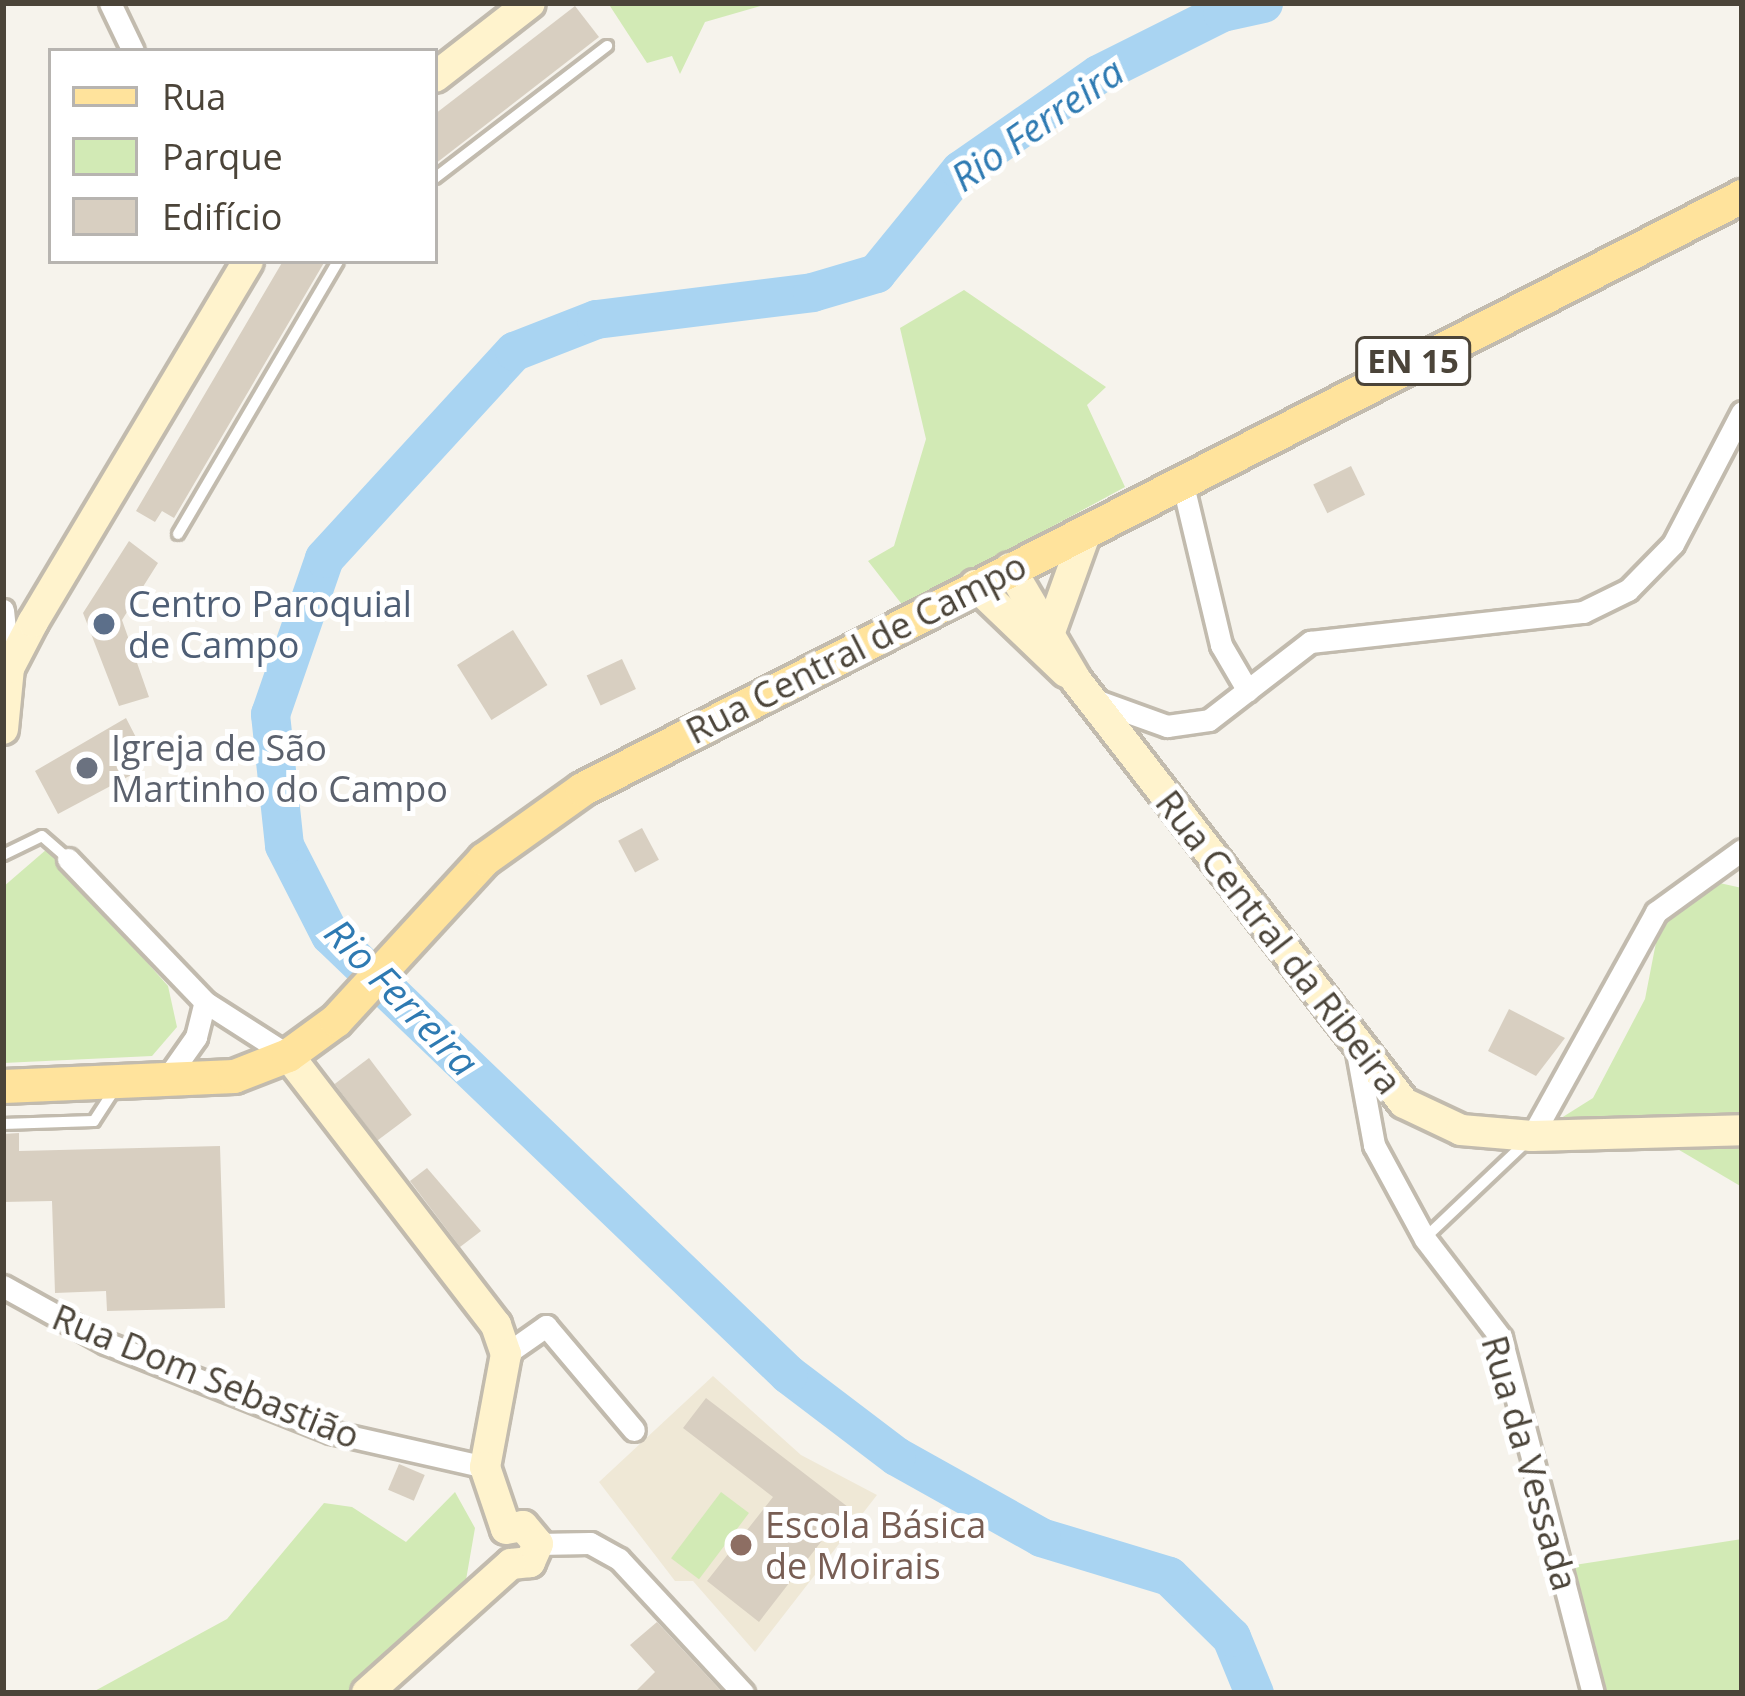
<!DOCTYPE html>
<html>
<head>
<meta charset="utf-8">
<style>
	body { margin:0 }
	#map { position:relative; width:1745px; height:1696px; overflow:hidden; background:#f6f3ec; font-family:"Open Sans",sans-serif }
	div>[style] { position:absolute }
	.education>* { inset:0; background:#efe8d6 }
	.green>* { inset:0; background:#d2eab5; transform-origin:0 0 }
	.river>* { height:39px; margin:-19.5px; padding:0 19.5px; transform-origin:19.5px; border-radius:19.5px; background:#a9d4f2 }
	.building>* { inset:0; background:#d8cfc1; transform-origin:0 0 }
	.roads { filter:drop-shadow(3px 0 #c2bbae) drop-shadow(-3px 0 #c2bbae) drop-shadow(0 3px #c2bbae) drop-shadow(0 -3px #c2bbae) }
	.lane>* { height:10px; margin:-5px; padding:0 5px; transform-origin:5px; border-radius:5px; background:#fff }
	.street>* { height:21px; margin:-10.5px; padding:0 10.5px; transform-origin:10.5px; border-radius:10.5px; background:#fff }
	.secondary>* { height:30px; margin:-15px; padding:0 15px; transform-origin:15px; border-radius:15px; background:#fff3cd }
	.primary>* { height:33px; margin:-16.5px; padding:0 16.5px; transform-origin:16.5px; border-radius:16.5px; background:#ffe39c }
	.dots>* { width:33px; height:33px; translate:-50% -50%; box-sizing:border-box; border:6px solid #fff; border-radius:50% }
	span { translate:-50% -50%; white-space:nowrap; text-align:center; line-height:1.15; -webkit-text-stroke:10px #fff; paint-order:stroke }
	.shield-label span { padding:3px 9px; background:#fff; border:3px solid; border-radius:9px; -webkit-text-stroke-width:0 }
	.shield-label { font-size:33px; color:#4b4439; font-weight:700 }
	.service-label { font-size:36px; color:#4e5e75 }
	.left { translate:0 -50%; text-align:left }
	.street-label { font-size:36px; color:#4b4439 }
	.worship-label { font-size:36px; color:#5b616d }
	.education-label { font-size:36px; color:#785e54 }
	.water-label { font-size:39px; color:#2e7ab2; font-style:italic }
	.frame { position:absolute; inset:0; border:6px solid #4b4439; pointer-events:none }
	.legend { position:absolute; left:48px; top:48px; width:390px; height:216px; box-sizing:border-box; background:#fff; border:3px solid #b7b4b0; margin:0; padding:15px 21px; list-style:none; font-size:36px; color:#4b4439 }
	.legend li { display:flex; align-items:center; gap:24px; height:60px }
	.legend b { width:60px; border:3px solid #b7b4b0 }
</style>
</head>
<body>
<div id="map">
	<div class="education">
		<i style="clip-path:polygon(713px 1376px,801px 1455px,877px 1495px,755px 1652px,693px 1581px,675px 1581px,599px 1482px)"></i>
	</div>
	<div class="green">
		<i style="clip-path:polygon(608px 3px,771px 3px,705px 22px,680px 74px,672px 56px,647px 63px)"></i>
		<i style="clip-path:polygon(964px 290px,1106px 387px,1087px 405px,1125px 487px,904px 607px,868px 561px,894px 546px,926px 439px,900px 328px)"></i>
		<i style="clip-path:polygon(47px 849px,168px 986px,177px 1027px,152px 1056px,3px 1063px,3px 887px)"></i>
		<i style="clip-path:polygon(1706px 880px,1742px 888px,1742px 1113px,1558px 1120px,1593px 1098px,1645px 999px,1659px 927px)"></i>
		<i style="clip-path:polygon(1742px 1142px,1742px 1187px,1669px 1144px)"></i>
		<i style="clip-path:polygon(455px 1492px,475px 1528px,466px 1580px,404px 1649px,346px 1693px,91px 1693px,227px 1619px,324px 1503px,352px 1507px,406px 1542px)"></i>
		<i style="left:721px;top:1492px;width:35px;height:83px;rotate:37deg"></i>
		<i style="clip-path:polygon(1742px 1539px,1742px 1693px,1604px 1693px,1568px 1566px)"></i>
	</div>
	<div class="river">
		<i style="left:1254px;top:1693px;width:61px;rotate:-112.3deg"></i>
		<i style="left:1231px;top:1637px;width:87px;rotate:-135.5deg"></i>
		<i style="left:1169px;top:1576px;width:134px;rotate:-163.1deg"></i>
		<i style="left:1041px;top:1537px;width:166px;rotate:-150.8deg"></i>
		<i style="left:896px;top:1456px;width:136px;rotate:-142.8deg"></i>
		<i style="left:788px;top:1374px;width:634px;rotate:-136.21deg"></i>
		<i style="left:330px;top:935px;width:101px;rotate:-117.1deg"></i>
		<i style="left:284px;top:845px;width:132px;rotate:-96.1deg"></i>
		<i style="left:270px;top:714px;width:165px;rotate:-70.9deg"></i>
		<i style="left:324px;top:558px;width:281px;rotate:-47.5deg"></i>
		<i style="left:514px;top:351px;width:88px;rotate:-21.3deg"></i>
		<i style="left:596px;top:319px;width:218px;rotate:-7.1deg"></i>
		<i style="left:812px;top:292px;width:67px;rotate:-16.5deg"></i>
		<i style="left:876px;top:273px;width:133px;rotate:-50.8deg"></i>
		<i style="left:960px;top:170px;width:168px;rotate:-34.8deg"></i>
		<i style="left:1098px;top:74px;width:139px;rotate:-26.6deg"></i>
		<i style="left:1222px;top:12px;width:42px;rotate:-12.4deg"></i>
	</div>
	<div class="building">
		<i style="clip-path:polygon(575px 6px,599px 37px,435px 164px,435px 114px)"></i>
		<i style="clip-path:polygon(283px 261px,325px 261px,174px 518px,162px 511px,155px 522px,136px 511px)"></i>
		<i style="left:1351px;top:466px;width:32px;height:42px;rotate:64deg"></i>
		<i style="clip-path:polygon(129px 541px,158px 563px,122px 620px,149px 697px,119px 706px,83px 613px)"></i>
		<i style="left:513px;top:630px;width:65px;height:66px;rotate:58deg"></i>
		<i style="left:622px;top:659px;width:33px;height:39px;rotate:65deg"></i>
		<i style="clip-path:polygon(126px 718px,143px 751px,131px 765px,135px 773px,58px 814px,35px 771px)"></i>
		<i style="left:642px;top:828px;width:36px;height:27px;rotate:62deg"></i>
		<i style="clip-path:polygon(1509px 1009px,1565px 1038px,1536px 1076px,1488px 1051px)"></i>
		<i style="left:369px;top:1058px;width:71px;height:43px;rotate:53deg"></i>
		<i style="clip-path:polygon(19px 1133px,19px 1151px,220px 1146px,225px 1308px,107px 1311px,106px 1291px,55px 1293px,52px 1201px,3px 1202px,3px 1134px)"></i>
		<i style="clip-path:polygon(427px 1168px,481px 1231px,460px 1247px,410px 1181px)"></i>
		<i style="clip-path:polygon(706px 1398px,848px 1507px,759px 1622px,707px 1581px,773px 1497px,683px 1428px)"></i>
		<i style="left:399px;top:1464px;width:28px;height:28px;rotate:23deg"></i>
		<i style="clip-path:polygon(657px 1622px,723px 1693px,634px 1693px,655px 1672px,630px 1645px)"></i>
	</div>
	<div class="roads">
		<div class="lane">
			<i style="left:435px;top:178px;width:217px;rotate:-37.5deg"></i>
			<i style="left:178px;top:534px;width:316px;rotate:-59.6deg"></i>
			<i style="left:3px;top:855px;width:43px;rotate:-26deg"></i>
			<i style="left:42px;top:836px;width:35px;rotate:41deg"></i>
			<i style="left:3px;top:1124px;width:91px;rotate:-1.9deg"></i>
			<i style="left:94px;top:1121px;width:37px;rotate:-57deg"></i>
			<i style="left:1426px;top:1237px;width:137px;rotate:-43.5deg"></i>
		</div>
		<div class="street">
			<i style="left:110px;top:3px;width:53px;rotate:64.4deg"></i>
			<i style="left:1182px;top:481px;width:169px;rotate:76.6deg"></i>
			<i style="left:1221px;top:645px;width:53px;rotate:59.6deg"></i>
			<i style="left:3px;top:610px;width:58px;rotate:84.1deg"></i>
			<i style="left:1092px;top:699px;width:80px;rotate:19.8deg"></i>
			<i style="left:1167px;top:726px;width:42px;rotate:-8.1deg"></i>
			<i style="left:1209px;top:720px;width:128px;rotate:-37.7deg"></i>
			<i style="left:1310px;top:642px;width:275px;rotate:-6.3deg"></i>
			<i style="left:1583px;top:612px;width:50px;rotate:-26.1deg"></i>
			<i style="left:1628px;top:590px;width:64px;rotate:-45.6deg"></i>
			<i style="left:1673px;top:544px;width:149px;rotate:-62.4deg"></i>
			<i style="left:68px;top:859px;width:198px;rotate:46.2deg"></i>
			<i style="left:205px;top:1002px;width:98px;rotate:32.6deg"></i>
			<i style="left:1357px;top:1052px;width:95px;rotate:79.6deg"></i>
			<i style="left:1374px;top:1145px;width:107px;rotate:61.5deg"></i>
			<i style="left:1425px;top:1239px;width:125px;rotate:52.5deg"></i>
			<i style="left:1501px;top:1338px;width:367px;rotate:75.5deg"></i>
			<i style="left:165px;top:1081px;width:54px;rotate:-54.8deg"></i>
			<i style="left:196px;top:1037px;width:36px;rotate:-76deg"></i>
			<i style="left:1532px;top:1136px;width:256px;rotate:-61deg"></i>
			<i style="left:1656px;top:912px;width:106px;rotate:-35.8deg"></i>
			<i style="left:3px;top:1286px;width:118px;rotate:29deg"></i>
			<i style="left:106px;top:1343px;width:242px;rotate:21.6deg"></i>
			<i style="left:331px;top:1432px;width:158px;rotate:12.8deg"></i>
			<i style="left:506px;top:1354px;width:49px;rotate:-35deg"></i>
			<i style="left:546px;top:1326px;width:136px;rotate:49.8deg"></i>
			<i style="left:538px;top:1544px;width:52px;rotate:-1.1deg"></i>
			<i style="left:590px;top:1543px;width:33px;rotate:29deg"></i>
			<i style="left:619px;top:1559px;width:183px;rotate:47.2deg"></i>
		</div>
		<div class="secondary">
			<i style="left:435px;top:77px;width:120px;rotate:-37.9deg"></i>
			<i style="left:1010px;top:568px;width:130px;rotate:59.5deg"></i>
			<i style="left:1076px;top:680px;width:535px;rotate:52.21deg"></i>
			<i style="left:1404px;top:1103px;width:63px;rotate:25.3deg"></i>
			<i style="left:1461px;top:1130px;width:71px;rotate:4.8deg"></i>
			<i style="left:1532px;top:1136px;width:210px;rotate:-1.6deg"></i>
			<i style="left:975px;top:585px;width:126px;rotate:43.7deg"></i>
			<i style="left:1051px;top:629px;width:103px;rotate:-70.2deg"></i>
			<i style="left:3px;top:729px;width:61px;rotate:-84.4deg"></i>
			<i style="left:9px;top:668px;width:52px;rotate:-62.4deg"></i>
			<i style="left:33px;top:622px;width:420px;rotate:-59.2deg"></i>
			<i style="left:288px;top:1055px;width:341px;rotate:52.4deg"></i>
			<i style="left:496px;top:1325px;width:31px;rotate:71deg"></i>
			<i style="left:506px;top:1354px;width:115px;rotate:100.5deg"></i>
			<i style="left:485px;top:1467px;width:65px;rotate:71.3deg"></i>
			<i style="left:506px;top:1529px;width:17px;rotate:-10deg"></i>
			<i style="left:523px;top:1526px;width:23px;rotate:50deg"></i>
			<i style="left:538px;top:1544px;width:20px;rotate:114deg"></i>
			<i style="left:530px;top:1562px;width:19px;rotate:174deg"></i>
			<i style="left:367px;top:1693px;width:193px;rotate:-41.9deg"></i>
		</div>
		<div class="primary">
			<i style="left:3px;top:1086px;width:231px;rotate:-2.5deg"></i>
			<i style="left:234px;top:1076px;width:58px;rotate:-21.3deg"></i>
			<i style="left:288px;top:1055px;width:59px;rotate:-36.1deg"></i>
			<i style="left:336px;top:1020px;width:219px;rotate:-47.4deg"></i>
			<i style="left:484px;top:859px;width:120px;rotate:-35.5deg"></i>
			<i style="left:582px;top:789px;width:1303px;rotate:-27.08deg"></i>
		</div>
	</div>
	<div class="dots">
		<i style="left:104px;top:624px;background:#5c6f8a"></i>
		<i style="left:87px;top:768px;background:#6b7280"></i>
		<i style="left:741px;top:1545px;background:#8d6e63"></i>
	</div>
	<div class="shield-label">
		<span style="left:1413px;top:361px">EN 15</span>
	</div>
	<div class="service-label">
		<span class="left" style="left:128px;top:624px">Centro Paroquial<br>de Campo</span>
	</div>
	<div class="street-label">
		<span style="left:856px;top:648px;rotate:-27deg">Rua Central de Campo</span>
		<span style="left:1279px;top:942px;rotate:52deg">Rua Central da Ribeira</span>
		<span style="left:206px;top:1376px;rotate:22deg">Rua Dom Sebastião</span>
		<span style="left:1530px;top:1463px;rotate:74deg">Rua da Vessada</span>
	</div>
	<div class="worship-label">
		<span class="left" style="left:111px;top:768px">Igreja de São<br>Martinho do Campo</span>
	</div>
	<div class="education-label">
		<span class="left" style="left:765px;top:1545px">Escola Básica<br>de Moirais</span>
	</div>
	<div class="water-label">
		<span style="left:1037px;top:124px;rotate:-35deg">Rio Ferreira</span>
		<span style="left:402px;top:997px;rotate:46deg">Rio Ferreira</span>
	</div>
	<div class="frame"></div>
	<ul class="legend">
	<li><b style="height:15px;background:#ffe39c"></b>Rua</li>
	<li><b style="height:33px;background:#d2eab5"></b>Parque</li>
	<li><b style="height:33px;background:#d8cfc1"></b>Edifício</li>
	</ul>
</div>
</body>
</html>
